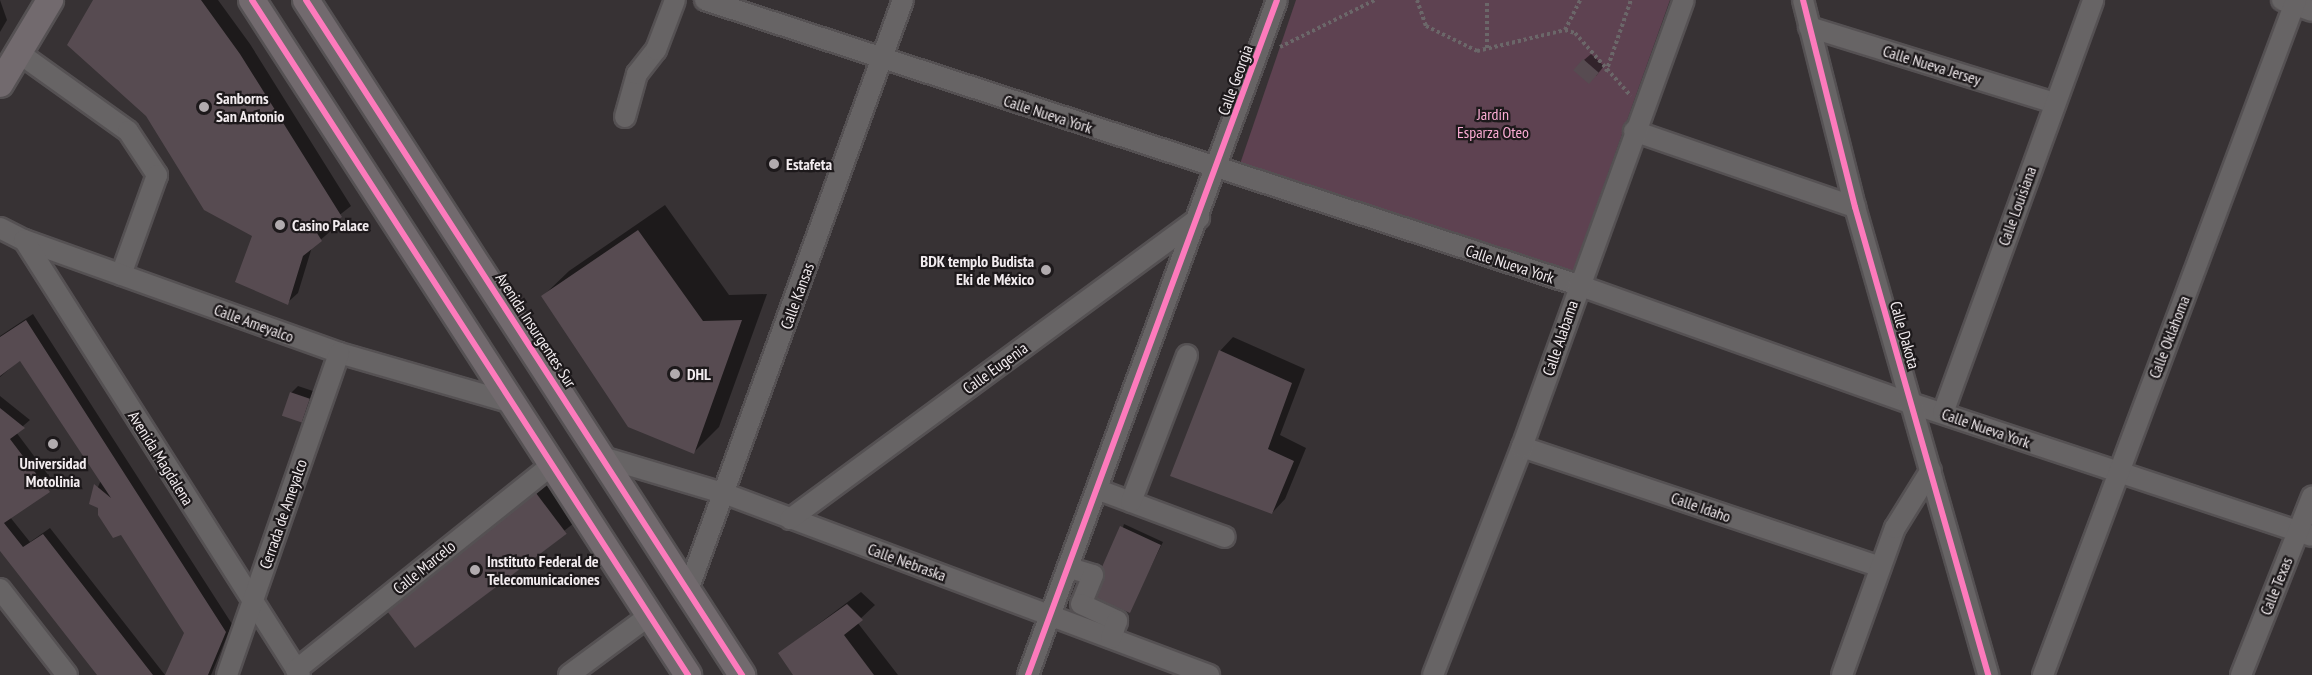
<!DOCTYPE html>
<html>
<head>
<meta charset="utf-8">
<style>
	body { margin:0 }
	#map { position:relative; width:2312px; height:675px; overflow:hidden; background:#373234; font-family:"PT Sans Narrow",sans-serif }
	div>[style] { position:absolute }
	.green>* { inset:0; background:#5e4251 }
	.shadow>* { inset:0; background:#0007; transform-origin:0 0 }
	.building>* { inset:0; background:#574b51; transform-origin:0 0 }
	.path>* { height:4px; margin-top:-2px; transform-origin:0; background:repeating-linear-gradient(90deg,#6b6769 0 3px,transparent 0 6px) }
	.roads { filter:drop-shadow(2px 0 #555153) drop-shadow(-2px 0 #555153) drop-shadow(0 2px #555153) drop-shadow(0 -2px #555153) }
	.minor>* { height:20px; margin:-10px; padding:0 10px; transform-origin:10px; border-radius:10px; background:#676465 }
	.major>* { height:26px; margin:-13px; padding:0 13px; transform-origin:13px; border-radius:13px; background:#726a6e }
	.cycleway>* { height:6px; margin:-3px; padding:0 3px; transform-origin:3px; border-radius:3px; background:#fd7abc }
	.dots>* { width:16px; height:16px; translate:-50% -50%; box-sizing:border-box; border:3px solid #1d191b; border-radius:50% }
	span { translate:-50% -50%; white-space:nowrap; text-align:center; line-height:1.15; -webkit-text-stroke:4.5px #1d191b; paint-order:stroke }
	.street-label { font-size:16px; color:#f2ecef }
	.poi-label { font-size:16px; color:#f2ecef; font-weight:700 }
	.left { translate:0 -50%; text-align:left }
	.right { translate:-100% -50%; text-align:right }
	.park-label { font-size:16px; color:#fbacd4 }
</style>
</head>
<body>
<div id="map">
	<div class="green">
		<i style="clip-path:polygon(1296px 0,1670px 0,1569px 283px,1240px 164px)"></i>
	</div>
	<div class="shadow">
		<i style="clip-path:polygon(0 0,7px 20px,0 32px)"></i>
		<i style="clip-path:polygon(96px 0,218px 0,250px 44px,351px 206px,328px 224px,332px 230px,312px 247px,298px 293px,287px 303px,253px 235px)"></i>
		<i style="clip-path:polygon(1591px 54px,1604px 66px,1596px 76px,1584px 60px)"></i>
		<i style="clip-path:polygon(665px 205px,729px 295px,767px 294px,719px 427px,693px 453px,543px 296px,569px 271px)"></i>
		<i style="clip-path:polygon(33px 314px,232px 624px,211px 675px,167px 675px,185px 633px,121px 533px,100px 507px,91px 503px,101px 480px,21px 359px,0 377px,0 336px)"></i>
		<i style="clip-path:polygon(1233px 337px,1305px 369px,1280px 435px,1306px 448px,1285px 499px,1272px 513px,1220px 351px)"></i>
		<i style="clip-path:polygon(298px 386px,316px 392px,308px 415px,302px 421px,291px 393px)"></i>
		<i style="clip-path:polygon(0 396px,30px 420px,16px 432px,55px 484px,10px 517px,30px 542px,50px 528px,165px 675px,99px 675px,0 549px)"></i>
		<i style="left:550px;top:481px;width:48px;height:207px;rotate:52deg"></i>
		<i style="clip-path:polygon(1124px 524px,1163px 542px,1129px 611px,1106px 579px)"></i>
		<i style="clip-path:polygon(861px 592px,875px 605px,857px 622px,898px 675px,795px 675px,780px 653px)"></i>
	</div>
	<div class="building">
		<i style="clip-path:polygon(93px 0,201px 0,240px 54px,342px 217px,317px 233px,322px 241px,303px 256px,288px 305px,235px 282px,252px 236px,204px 210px,146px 116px,67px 45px)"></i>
		<i style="left:1583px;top:59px;width:21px;height:15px;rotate:41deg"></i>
		<i style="clip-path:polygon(638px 230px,703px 321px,742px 320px,694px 454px,628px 427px,541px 296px)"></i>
		<i style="clip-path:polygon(26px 320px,226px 632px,208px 675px,165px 675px,184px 633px,121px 535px,113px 538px,98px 515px,98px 508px,89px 504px,94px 484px,111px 498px,20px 361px,0 376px,0 337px)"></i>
		<i style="clip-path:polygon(1219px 350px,1292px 383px,1268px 449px,1294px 461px,1272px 514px,1170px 476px)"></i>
		<i style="left:290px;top:392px;width:21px;height:25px;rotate:19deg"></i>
		<i style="clip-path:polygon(0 408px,25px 428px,10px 439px,50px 492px,4px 523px,23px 547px,43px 534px,153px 675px,97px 675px,0 551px)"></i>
		<i style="left:536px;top:493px;width:51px;height:190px;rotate:53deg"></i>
		<i style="clip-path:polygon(1120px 526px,1161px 545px,1130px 613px,1096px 598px,1104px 579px,1102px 567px)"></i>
		<i style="clip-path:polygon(847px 604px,863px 620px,844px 635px,874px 675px,793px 675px,778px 653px)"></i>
	</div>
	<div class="path">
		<i style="left:1417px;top:0;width:28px;rotate:71deg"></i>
		<i style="left:1426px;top:26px;width:57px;rotate:26.1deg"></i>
		<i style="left:1477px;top:51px;width:90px;rotate:-13.4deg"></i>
		<i style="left:1565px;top:30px;width:10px;rotate:17deg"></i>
		<i style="left:1575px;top:33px;width:84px;rotate:48.4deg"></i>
		<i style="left:1565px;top:30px;width:34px;rotate:-63deg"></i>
		<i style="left:1280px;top:47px;width:106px;rotate:-26.3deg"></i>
		<i style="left:1487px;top:48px;width:48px;rotate:-90deg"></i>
		<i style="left:1606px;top:72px;width:76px;rotate:-70.9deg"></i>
	</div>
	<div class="roads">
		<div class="minor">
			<i style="left:705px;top:0;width:918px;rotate:18.08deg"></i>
			<i style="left:1578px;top:285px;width:352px;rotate:19.6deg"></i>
			<i style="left:1910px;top:403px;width:423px;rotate:18.3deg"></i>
			<i style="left:1803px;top:0;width:213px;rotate:75.9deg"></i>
			<i style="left:1855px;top:207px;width:487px;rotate:74.1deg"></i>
			<i style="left:2282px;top:0;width:32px;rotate:20deg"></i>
			<i style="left:1809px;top:27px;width:257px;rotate:17.2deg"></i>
			<i style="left:19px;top:53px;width:134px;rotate:35.6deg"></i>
			<i style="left:128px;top:131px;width:53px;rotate:56.6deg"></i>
			<i style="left:157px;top:175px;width:106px;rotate:109.8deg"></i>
			<i style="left:625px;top:117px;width:45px;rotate:-74.4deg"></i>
			<i style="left:637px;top:74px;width:31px;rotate:-52deg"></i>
			<i style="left:656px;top:50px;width:53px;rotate:-69.2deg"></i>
			<i style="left:1634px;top:131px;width:234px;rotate:19deg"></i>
			<i style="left:0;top:228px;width:27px;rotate:27deg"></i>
			<i style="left:24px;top:240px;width:335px;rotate:19.7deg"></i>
			<i style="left:339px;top:353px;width:180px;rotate:16.1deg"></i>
			<i style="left:24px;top:240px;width:515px;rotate:57.61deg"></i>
			<i style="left:1943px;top:413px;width:439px;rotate:-70deg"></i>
			<i style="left:1522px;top:447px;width:378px;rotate:18.5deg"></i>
			<i style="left:602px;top:457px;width:129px;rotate:16.6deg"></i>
			<i style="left:726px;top:494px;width:516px;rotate:20.54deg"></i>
			<i style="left:1099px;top:490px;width:134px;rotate:20.5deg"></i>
			<i style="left:1131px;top:502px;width:157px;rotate:-69.1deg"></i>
			<i style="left:790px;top:519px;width:508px;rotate:-36.35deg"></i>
			<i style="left:1070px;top:568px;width:24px;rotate:17deg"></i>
			<i style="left:1093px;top:575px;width:31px;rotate:112deg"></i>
			<i style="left:1081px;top:604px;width:40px;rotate:25deg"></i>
			<i style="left:1117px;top:621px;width:18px;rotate:109deg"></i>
			<i style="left:0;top:589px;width:109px;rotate:52.1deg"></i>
			<i style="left:688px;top:590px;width:628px;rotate:-69.98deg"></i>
			<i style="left:296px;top:670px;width:328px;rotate:-38.7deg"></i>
			<i style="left:227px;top:675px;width:341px;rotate:-70.8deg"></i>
			<i style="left:569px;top:675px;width:101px;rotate:-36.5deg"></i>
			<i style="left:1028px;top:675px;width:719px;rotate:-69.75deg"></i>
			<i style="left:1433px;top:675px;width:245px;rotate:-68.7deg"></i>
			<i style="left:1522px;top:447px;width:475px;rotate:-70.1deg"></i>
			<i style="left:1842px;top:675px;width:156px;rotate:-70.2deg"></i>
			<i style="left:1895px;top:528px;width:68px;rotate:-58.2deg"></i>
			<i style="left:2043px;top:675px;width:721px;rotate:-69.45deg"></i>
			<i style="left:2241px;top:675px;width:192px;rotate:-68.3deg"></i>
		</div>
		<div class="major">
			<i style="left:252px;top:0;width:804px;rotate:57.14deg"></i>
			<i style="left:306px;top:0;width:804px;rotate:57.14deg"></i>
			<i style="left:0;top:84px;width:98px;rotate:-59.2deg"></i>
		</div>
	</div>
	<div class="cycleway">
		<i style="left:252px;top:0;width:804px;rotate:57.14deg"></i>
		<i style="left:306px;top:0;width:804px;rotate:57.14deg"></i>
		<i style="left:1803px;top:0;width:213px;rotate:75.9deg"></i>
		<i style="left:1855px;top:207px;width:487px;rotate:74.1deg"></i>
		<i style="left:1028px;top:675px;width:719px;rotate:-69.75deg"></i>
	</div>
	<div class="dots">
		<i style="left:204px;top:107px;background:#b1abae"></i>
		<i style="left:774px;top:164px;background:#b1abae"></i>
		<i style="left:280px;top:225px;background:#b1abae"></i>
		<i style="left:1046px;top:270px;background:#b1abae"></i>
		<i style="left:675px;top:374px;background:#b1abae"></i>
		<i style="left:53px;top:444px;background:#b1abae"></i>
		<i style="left:475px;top:570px;background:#b1abae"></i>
	</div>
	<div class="street-label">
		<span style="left:1932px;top:65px;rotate:17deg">Calle Nueva Jersey</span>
		<span style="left:1235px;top:80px;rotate:-70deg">Calle Georgia</span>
		<span style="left:1048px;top:114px;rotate:18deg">Calle Nueva York</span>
		<span style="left:2017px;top:206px;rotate:-70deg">Calle Louisiana</span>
		<span style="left:1510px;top:264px;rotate:18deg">Calle Nueva York</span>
		<span style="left:797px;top:296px;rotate:-70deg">Calle Kansas</span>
		<span style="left:254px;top:323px;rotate:20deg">Calle Ameyalco</span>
		<span style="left:536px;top:330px;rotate:57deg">Avenida Insurgentes Sur</span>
		<span style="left:1905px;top:335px;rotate:74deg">Calle Dakota</span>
		<span style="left:2169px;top:337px;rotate:-69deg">Calle Oklahoma</span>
		<span style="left:1560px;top:338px;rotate:-71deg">Calle Alabama</span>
		<span style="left:995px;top:368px;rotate:-36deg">Calle Eugenia</span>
		<span style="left:1986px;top:428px;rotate:19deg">Calle Nueva York</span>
		<span style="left:161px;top:458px;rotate:58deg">Avenida Magdalena</span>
		<span style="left:1701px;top:507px;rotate:19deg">Calle Idaho</span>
		<span style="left:283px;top:514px;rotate:-71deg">Cerrada de Ameyalco</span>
		<span style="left:907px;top:562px;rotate:20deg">Calle Nebraska</span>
		<span style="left:424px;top:567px;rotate:-39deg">Calle Marcelo</span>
		<span style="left:2276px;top:586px;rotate:-68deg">Calle Texas</span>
	</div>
	<div class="poi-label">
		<span class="left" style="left:216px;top:107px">Sanborns<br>San Antonio</span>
		<span class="left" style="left:786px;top:164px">Estafeta</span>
		<span class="left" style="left:292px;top:225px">Casino Palace</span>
		<span class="right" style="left:1034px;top:270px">BDK templo Budista<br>Eki de México</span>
		<span class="left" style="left:687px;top:374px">DHL</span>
		<span style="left:53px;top:472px">Universidad<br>Motolinia</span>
		<span class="left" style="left:487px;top:570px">Instituto Federal de<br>Telecomunicaciones</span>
	</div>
	<div class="park-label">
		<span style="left:1493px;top:123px">Jardín<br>Esparza Oteo</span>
	</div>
</div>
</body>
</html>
